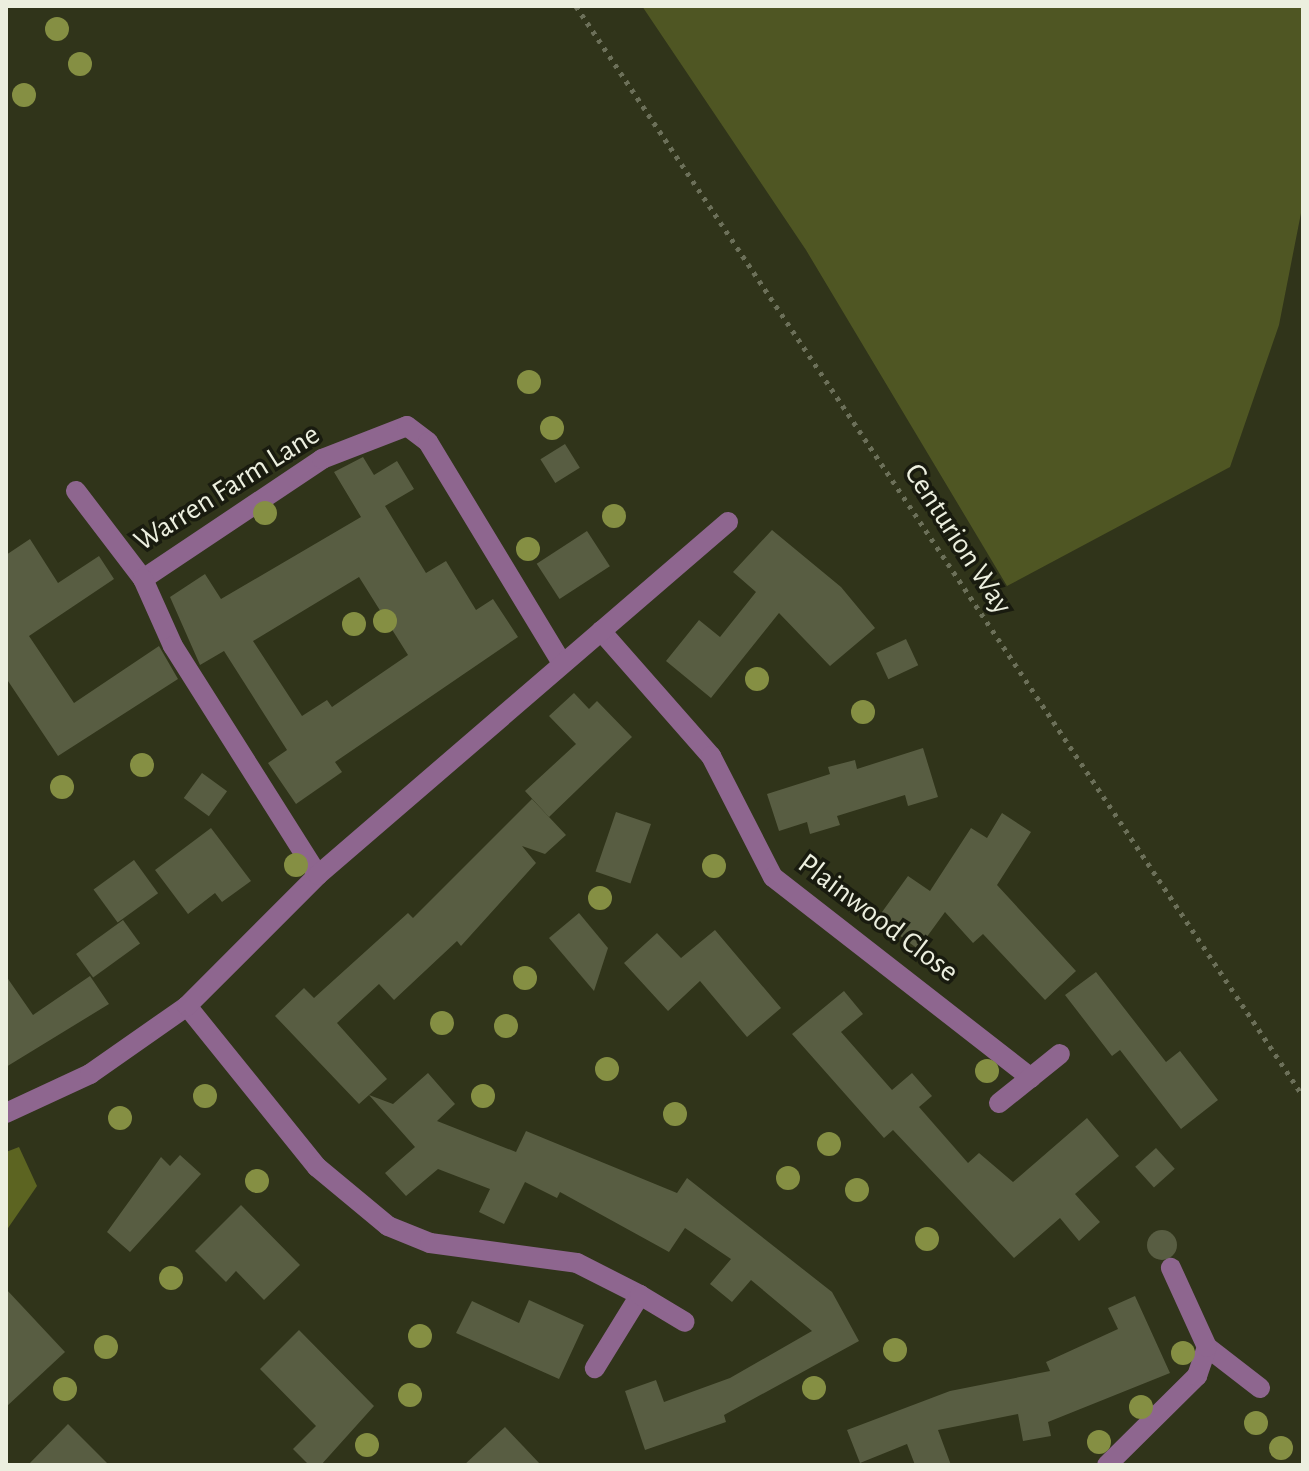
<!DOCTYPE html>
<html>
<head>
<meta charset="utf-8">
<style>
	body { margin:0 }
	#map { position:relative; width:1309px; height:1471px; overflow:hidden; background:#30341a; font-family:"Alegreya Sans",sans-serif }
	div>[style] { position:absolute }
	.green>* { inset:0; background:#4f5623 }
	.forest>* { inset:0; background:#5c6421 }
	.building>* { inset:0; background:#585d42; transform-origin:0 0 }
	.round { border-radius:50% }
	.path>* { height:5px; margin-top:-2.5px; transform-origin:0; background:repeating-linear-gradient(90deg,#6c7059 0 4px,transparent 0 10px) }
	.minor>* { height:20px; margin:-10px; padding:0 10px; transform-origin:10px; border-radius:10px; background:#8e668f }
	.trees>* { width:24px; height:24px; margin:-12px; border-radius:50%; background:#858f43 }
	span { translate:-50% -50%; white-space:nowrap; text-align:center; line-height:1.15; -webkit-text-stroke:7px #191b0f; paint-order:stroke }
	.street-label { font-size:30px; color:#ecefdf }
	.frame { position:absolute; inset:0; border:8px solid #ecefdf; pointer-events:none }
</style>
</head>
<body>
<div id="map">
	<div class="green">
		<i style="clip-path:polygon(642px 6px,1303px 6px,1303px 203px,1279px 325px,1230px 467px,1007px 586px,806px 250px)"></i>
	</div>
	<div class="forest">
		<i style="clip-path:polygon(19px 1147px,37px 1186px,6px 1231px,6px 1152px)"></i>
	</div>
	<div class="building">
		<i style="left:565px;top:444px;width:28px;height:29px;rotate:58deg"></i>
		<i style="clip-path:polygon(evenodd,363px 457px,374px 475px,397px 461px,414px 489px,385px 506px,426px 573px,446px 561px,476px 610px,493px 599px,518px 637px,335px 762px,342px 772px,296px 804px,268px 763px,287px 750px,224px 651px,200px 665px,170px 597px,205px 574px,221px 599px,361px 517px,334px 472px,363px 457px,359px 577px,408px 655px,332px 707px,327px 700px,302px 716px,253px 641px,359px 577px)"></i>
		<i style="clip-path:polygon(772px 530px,841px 587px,875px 628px,830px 666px,779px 613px,711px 698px,666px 661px,699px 620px,720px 637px,756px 592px,733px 572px)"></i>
		<i style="left:587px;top:531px;width:42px;height:60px;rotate:57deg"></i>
		<i style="clip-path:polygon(30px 539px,58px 583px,99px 556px,114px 579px,29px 636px,74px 703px,159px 646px,178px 679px,58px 756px,6px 678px,6px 555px)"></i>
		<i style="left:906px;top:639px;width:29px;height:33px;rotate:65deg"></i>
		<i style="clip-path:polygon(574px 693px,589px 709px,597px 701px,632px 737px,549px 817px,525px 791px,576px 744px,549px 716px)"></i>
		<i style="clip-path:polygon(923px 748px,938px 797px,908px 806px,905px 795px,837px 816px,840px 825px,810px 834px,807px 822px,779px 831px,767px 794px,830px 774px,828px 767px,855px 760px,857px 769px)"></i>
		<i style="left:202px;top:773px;width:31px;height:31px;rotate:36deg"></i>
		<i style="clip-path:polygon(532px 799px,566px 835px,545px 854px,522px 846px,536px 863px,461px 946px,457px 941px,394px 1000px,379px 984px,337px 1023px,387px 1079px,369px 1095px,393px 1104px,428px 1073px,455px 1104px,437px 1121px,516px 1152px,526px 1131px,677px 1193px,687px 1178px,832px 1292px,859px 1341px,724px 1415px,726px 1422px,645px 1450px,625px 1391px,656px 1380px,664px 1402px,730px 1378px,812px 1331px,751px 1280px,732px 1302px,710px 1284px,731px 1259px,685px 1228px,669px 1252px,560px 1192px,557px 1198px,525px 1182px,504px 1224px,479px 1212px,490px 1189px,438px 1169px,406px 1196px,385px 1173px,415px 1147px,369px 1095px,359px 1104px,275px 1016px,304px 988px,314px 998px,408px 913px,413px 918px)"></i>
		<i style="left:616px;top:812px;width:37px;height:63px;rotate:19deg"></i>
		<i style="clip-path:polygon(1002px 813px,1031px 832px,997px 885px,1076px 971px,1045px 1000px,983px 934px,973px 943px,945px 912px,918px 949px,877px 919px,908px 876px,930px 891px,971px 828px,987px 838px)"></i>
		<i style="clip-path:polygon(211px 828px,251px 881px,222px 902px,215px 893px,188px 914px,155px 870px)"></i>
		<i style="left:134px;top:860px;width:41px;height:50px;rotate:54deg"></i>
		<i style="clip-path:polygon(579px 913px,608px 948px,594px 991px,549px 938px)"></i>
		<i style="left:123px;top:920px;width:29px;height:58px;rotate:54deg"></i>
		<i style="clip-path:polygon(715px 930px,781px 1008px,747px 1037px,700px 981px,668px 1011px,624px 963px,657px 933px,681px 958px)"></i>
		<i style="clip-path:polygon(1096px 972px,1166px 1062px,1180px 1051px,1218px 1100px,1181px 1129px,1120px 1050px,1112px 1056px,1065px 995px)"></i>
		<i style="clip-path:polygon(6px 976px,33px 1015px,90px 976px,109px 1004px,6px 1067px)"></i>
		<i style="clip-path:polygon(844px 991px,863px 1014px,841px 1032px,892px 1090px,912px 1073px,932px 1096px,919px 1107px,968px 1163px,979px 1153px,1013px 1182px,1087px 1118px,1119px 1156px,1075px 1194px,1100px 1222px,1079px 1241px,1060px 1218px,1014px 1258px,893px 1130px,884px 1138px,792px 1034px)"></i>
		<i style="left:1156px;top:1148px;width:28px;height:28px;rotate:48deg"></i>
		<i style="clip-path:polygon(180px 1155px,201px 1174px,130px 1252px,107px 1232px,161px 1157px,170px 1166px)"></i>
		<i style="clip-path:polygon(241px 1205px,300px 1265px,264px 1300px,236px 1271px,226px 1282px,195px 1251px)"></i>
		<i class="round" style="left:1147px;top:1230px;width:30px;height:30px"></i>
		<i style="clip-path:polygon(6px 1289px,65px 1352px,6px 1407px)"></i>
		<i style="clip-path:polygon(1135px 1296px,1170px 1373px,1048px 1422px,1051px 1436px,1023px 1441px,1018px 1414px,938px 1430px,951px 1465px,915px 1465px,907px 1444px,860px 1463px,847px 1430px,950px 1391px,1050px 1371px,1046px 1362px,1118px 1329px,1108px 1308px)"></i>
		<i style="clip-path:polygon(529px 1300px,584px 1325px,559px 1379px,456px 1333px,472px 1301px,519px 1323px)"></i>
		<i style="clip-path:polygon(299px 1330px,374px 1406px,321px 1465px,309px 1465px,293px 1449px,316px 1426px,260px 1369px)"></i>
		<i style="clip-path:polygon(68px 1424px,109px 1465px,28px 1465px)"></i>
		<i style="clip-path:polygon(505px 1427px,541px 1465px,464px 1465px)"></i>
	</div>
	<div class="path">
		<i style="left:576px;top:6px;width:1310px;rotate:56.3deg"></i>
	</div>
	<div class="minor">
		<i style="left:76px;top:491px;width:111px;rotate:52.7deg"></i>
		<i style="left:143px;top:579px;width:216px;rotate:-33.8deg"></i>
		<i style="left:322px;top:459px;width:91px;rotate:-21.2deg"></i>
		<i style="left:407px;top:426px;width:26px;rotate:37deg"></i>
		<i style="left:428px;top:442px;width:255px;rotate:58.8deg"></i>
		<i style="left:143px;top:579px;width:73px;rotate:65.9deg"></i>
		<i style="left:173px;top:646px;width:271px;rotate:57.7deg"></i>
		<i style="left:601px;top:631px;width:167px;rotate:48.7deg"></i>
		<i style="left:711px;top:756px;width:136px;rotate:62.9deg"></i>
		<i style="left:773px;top:877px;width:327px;rotate:37.9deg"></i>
		<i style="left:187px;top:1006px;width:207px;rotate:51.1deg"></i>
		<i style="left:317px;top:1167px;width:92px;rotate:39.7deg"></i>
		<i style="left:388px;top:1226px;width:45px;rotate:22deg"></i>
		<i style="left:430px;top:1243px;width:148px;rotate:7.7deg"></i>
		<i style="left:577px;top:1263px;width:71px;rotate:26.9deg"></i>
		<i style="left:640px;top:1295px;width:86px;rotate:121.7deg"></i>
		<i style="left:999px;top:1103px;width:78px;rotate:-38.8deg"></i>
		<i style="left:6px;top:1113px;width:93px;rotate:-24.9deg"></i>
		<i style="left:90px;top:1074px;width:118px;rotate:-35deg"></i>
		<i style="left:187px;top:1006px;width:185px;rotate:-45deg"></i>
		<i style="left:318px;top:875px;width:541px;rotate:-40.73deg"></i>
		<i style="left:640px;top:1295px;width:52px;rotate:31deg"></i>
		<i style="left:1207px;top:1347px;width:67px;rotate:37.7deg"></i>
		<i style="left:1107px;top:1465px;width:127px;rotate:-44.7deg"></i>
		<i style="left:1197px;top:1376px;width:31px;rotate:-71deg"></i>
		<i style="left:1207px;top:1347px;width:87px;rotate:-114.5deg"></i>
	</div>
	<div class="trees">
		<i style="left:57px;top:29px"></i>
		<i style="left:80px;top:64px"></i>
		<i style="left:24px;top:95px"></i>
		<i style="left:529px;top:382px"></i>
		<i style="left:552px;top:428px"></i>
		<i style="left:265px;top:513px"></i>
		<i style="left:614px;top:516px"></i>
		<i style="left:528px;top:549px"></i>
		<i style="left:385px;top:621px"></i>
		<i style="left:354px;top:624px"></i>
		<i style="left:757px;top:679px"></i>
		<i style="left:863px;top:712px"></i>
		<i style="left:142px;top:765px"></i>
		<i style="left:62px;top:787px"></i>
		<i style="left:296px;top:865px"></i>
		<i style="left:714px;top:866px"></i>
		<i style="left:600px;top:898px"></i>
		<i style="left:525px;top:978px"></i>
		<i style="left:442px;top:1023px"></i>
		<i style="left:506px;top:1026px"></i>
		<i style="left:607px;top:1069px"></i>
		<i style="left:987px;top:1071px"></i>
		<i style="left:205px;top:1096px"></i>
		<i style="left:483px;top:1096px"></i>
		<i style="left:675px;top:1114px"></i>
		<i style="left:120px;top:1118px"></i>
		<i style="left:829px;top:1144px"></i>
		<i style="left:788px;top:1178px"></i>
		<i style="left:257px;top:1181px"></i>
		<i style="left:857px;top:1190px"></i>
		<i style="left:927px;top:1239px"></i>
		<i style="left:171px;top:1278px"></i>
		<i style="left:420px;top:1336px"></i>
		<i style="left:106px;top:1347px"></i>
		<i style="left:895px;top:1350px"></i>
		<i style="left:1183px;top:1353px"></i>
		<i style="left:814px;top:1388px"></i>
		<i style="left:65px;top:1389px"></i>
		<i style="left:410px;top:1395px"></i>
		<i style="left:1141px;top:1407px"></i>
		<i style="left:1256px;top:1423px"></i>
		<i style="left:1099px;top:1442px"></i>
		<i style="left:367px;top:1445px"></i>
		<i style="left:1281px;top:1448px"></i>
	</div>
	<div class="street-label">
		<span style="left:227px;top:488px;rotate:-32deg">Warren Farm Lane</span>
		<span style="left:958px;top:539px;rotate:57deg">Centurion Way</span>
		<span style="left:878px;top:918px;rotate:37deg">Plainwood Close</span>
	</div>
	<div class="frame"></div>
</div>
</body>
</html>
